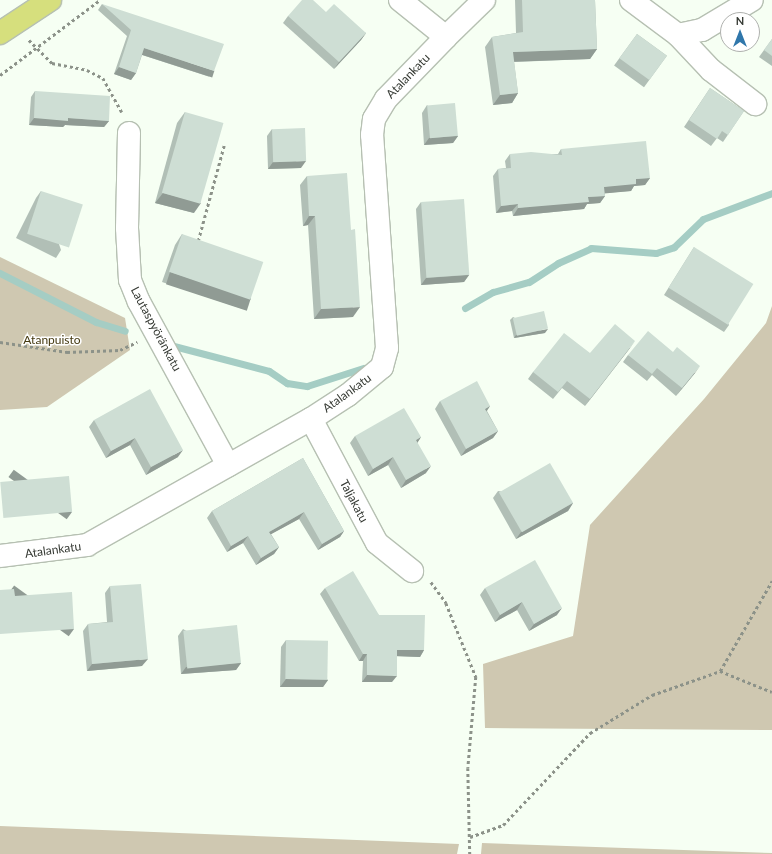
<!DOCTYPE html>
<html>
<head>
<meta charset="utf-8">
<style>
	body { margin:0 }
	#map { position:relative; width:772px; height:854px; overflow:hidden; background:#f6fff3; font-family:Lato,sans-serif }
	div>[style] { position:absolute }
	.green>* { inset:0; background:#cfc8b1 }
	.stream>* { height:7px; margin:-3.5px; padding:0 3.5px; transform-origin:3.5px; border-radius:3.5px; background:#a5cdc4 }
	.path>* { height:2.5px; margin-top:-1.25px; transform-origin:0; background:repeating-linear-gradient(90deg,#8c9289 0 3px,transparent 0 6px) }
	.roads { filter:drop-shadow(1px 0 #b6c0b2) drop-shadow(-1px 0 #b6c0b2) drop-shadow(0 1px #b6c0b2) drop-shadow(0 -1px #b6c0b2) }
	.minor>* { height:22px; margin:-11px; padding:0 11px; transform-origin:11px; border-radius:11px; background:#fff }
	.major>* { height:22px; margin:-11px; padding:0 11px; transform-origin:11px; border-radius:11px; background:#d6df7d }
	.wall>* { inset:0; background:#b1bfb6; transform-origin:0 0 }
	.shaded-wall>* { inset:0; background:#909b94; transform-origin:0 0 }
	.building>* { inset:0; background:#ceded4; transform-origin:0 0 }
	span { translate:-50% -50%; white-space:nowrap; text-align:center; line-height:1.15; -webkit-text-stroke:3px #fff; paint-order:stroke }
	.street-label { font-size:12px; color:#353933 }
	.park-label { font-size:12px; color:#443910 }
	.north { position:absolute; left:720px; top:12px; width:40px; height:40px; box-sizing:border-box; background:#fff; border:1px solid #aeb0ad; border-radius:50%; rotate:0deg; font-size:11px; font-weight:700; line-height:16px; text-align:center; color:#353933 }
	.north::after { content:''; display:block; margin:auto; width:14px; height:18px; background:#3077ab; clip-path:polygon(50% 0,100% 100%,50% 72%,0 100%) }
</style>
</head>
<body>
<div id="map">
	<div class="green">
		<i style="clip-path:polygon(0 257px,125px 318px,130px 350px,47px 407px,0 410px)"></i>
		<i style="clip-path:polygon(772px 306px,772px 730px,485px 728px,483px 664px,573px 636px,590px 525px,704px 399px,766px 323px)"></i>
		<i style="clip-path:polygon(0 826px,459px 844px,457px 854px,0 854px)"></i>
		<i style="clip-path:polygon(482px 843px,772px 853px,772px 854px,481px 854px)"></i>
	</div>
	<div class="stream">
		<i style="left:0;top:273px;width:108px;rotate:27deg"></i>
		<i style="left:96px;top:322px;width:30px;rotate:17deg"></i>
		<i style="left:465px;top:308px;width:32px;rotate:-30deg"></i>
		<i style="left:493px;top:292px;width:37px;rotate:-16deg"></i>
		<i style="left:529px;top:282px;width:35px;rotate:-33deg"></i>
		<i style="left:558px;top:263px;width:36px;rotate:-24deg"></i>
		<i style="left:591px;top:248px;width:65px;rotate:4.4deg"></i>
		<i style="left:656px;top:253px;width:19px;rotate:-18deg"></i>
		<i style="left:674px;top:247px;width:40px;rotate:-44deg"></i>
		<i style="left:703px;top:219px;width:74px;rotate:-20.6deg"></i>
		<i style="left:170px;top:345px;width:102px;rotate:14.7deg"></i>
		<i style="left:269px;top:371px;width:22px;rotate:34deg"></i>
		<i style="left:287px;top:383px;width:20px;rotate:9deg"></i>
		<i style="left:307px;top:386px;width:59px;rotate:-17.8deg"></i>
	</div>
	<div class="path">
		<i style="left:29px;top:40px;width:33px;rotate:45deg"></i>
		<i style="left:52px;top:63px;width:36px;rotate:11deg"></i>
		<i style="left:87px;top:70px;width:18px;rotate:27deg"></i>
		<i style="left:103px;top:78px;width:39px;rotate:61deg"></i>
		<i style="left:0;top:75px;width:125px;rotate:-36.9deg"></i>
		<i style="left:198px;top:241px;width:99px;rotate:-74.8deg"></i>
		<i style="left:0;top:342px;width:68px;rotate:8.5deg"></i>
		<i style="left:67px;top:352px;width:53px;rotate:-2.2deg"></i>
		<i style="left:120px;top:350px;width:19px;rotate:-25deg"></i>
		<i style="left:431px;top:582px;width:26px;rotate:54deg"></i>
		<i style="left:446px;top:603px;width:80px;rotate:67.9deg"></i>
		<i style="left:476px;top:677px;width:91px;rotate:95deg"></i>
		<i style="left:468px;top:768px;width:86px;rotate:88.7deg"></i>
		<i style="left:720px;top:671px;width:104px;rotate:-60deg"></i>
		<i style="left:470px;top:837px;width:35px;rotate:-20deg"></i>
		<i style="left:503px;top:825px;width:127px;rotate:-46.6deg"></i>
		<i style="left:590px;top:733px;width:73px;rotate:-31.5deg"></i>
		<i style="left:652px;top:695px;width:72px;rotate:-19.4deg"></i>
		<i style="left:720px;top:671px;width:56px;rotate:22deg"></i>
	</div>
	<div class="roads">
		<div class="minor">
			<i style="left:631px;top:0;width:59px;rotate:36.7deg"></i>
			<i style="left:678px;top:35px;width:25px;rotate:-12deg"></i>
			<i style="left:702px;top:30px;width:58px;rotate:-31deg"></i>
			<i style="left:678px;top:35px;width:48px;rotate:46.7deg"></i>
			<i style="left:711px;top:70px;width:56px;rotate:37.7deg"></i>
			<i style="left:446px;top:37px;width:53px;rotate:-44.2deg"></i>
			<i style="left:129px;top:133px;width:95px;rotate:91.2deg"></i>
			<i style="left:127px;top:228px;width:52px;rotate:86.7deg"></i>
			<i style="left:130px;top:280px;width:24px;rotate:68deg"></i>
			<i style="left:139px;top:302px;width:186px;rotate:61.4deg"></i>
			<i style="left:311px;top:419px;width:140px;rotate:62deg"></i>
			<i style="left:377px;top:543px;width:45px;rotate:38.7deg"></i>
			<i style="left:0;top:556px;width:88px;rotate:-7.2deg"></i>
			<i style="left:87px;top:545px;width:257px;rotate:-29.4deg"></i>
			<i style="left:311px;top:419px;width:44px;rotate:-33deg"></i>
			<i style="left:348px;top:395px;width:44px;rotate:-39.5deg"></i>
			<i style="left:382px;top:367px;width:20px;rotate:-75deg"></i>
			<i style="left:387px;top:348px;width:214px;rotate:-94deg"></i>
			<i style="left:372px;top:135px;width:16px;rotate:-83deg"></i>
			<i style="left:374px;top:119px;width:23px;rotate:-59deg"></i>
			<i style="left:386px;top:99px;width:86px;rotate:-45.9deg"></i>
			<i style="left:446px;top:37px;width:59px;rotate:-141.2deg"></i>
		</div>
		<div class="major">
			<i style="left:0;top:33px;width:60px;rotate:-33.4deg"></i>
		</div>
	</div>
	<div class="wall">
		<i style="clip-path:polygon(515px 0,595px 0,597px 49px,590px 59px,514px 62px,518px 93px,512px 103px,493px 105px,485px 47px,492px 37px,516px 33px)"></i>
		<i style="clip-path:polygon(102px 4px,210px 77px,142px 55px,136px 73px,131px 80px,114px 74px,127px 36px,98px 10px)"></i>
		<i style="clip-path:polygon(326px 12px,366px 33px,361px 40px,334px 69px,283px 23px,288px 16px)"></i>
		<i style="left:637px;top:34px;width:37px;height:39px;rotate:36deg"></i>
		<i style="clip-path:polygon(772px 39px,772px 66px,759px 57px)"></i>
		<i style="clip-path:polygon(710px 88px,744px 111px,723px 142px,717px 138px,711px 146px,684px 127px)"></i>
		<i style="clip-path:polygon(35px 91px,109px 121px,104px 127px,65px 125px,63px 127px,29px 125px,31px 97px)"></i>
		<i style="clip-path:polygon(427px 105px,458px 136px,453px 143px,424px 145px,422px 113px)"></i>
		<i style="clip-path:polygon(185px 112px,194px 213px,155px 203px,177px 123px)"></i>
		<i style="clip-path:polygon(272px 129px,301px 168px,268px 169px,267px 136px)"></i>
		<i style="clip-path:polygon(561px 149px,650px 178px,645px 185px,634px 186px,631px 191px,605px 193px,605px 196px,600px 203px,587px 204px,584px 209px,513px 216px,512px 211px,496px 213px,493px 176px,498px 169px,506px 168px,505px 161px,510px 154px,558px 154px)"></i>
		<i style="clip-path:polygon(307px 176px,351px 230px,353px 317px,314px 319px,308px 225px,303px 226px,300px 185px)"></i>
		<i style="clip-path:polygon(41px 191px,61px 250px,56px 258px,16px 238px,36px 198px)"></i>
		<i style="clip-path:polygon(421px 202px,469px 275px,464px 282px,421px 285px,416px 209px)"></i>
		<i style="clip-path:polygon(182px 234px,251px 299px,243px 309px,162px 282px,175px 245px)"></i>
		<i style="clip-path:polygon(694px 247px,729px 325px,724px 332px,664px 295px)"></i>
		<i style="clip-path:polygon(513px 317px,545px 333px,514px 338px,510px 320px)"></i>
		<i style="clip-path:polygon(630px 348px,585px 406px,562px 388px,553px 399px,528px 379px,533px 372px,590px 353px)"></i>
		<i style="clip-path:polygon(628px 355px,695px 373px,676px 396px,652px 375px,647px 381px,623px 362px)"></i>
		<i style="clip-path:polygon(440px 401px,490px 406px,487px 411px,498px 431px,493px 438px,461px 456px,435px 409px)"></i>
		<i style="clip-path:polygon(94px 420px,178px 457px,146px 475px,130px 445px,106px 458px,89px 427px)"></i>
		<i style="clip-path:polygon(355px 436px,421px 437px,417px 443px,426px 473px,401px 488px,388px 465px,368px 476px,350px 443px)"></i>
		<i style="clip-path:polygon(303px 458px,344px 531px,340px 537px,318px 550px,299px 519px,271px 534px,279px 547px,274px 554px,256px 565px,243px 543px,227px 552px,207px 518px,212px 511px)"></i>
		<i style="clip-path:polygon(498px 491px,573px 503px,568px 511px,516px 539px,493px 498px)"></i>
		<i style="clip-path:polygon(110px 586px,142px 666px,87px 671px,83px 631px,88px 624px,107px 622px,105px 593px)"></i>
		<i style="clip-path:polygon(325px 588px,379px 615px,424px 650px,420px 657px,397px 656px,392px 682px,362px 682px,363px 661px,359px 661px,320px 594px)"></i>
		<i style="clip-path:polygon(485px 588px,557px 615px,529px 631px,517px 610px,495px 622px,480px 595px)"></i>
		<i style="clip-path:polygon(183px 629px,241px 663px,236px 670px,181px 674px,178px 636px)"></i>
		<i style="clip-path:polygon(286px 640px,328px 680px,323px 687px,280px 687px,281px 647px)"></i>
	</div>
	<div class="shaded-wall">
		<i style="clip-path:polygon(366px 33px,361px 40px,334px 69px,339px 62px)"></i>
		<i style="left:144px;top:48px;width:74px;height:7px;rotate:18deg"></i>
		<i style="clip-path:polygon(597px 49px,590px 59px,506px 62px,513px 52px)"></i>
		<i style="clip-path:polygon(119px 67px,136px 73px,131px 80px,114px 74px)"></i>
		<i style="clip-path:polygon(518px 93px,512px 103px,493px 105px,500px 95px)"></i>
		<i style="clip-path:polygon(34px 118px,68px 118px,109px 121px,104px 127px,65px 125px,63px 127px,29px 125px)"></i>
		<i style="clip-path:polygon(458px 136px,453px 143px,424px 145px,429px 138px)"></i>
		<i style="clip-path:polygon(306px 161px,301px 168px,268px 169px,273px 162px)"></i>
		<i style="clip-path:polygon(650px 178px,645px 185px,634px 186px,631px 191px,599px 194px,604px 187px,636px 179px)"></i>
		<i style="clip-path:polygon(163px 193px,201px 203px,194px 213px,155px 203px)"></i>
		<i style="clip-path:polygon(605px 196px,600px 203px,587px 204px,584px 209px,513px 216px,518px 208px,588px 197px)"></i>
		<i style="clip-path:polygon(518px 204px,512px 211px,496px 213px,501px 206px)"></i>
		<i style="clip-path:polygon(309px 216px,315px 216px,308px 225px,303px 226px)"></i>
		<i style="left:170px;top:272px;width:85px;height:13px;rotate:18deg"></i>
		<i style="clip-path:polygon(469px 275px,464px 282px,421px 285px,426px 278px)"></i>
		<i style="clip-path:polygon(360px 307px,353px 317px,314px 319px,321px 309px)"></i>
		<i style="clip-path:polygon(548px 329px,545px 333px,514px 338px,516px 335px)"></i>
		<i style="clip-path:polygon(635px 341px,630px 348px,585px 406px,590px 399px)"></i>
		<i style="clip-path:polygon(700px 366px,695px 373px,676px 396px,682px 388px)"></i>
		<i style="clip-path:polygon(490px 406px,485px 413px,485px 409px)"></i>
		<i style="clip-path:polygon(498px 431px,493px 438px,461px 456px,466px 449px)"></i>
		<i style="clip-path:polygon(421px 437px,416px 445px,416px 440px)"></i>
		<i style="clip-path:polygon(135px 438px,130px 445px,106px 458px,111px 451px)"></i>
		<i style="clip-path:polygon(183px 450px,178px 457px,146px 475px,151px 467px)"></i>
		<i style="clip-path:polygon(393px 457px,388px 465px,368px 476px,373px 469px)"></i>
		<i style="clip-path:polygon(431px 466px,426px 473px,401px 488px,406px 480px)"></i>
		<i style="clip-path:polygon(573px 503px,568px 511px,516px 539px,521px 532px)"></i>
		<i style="left:72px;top:512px;width:9px;height:72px;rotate:126deg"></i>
		<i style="clip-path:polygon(304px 512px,299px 519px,264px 538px,269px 532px)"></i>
		<i style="clip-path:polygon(344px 531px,340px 537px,318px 550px,322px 544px)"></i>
		<i style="clip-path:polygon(248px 536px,243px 543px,227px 552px,231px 546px)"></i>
		<i style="clip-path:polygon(279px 547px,274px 554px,256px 565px,261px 558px)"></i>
		<i style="clip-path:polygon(522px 602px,517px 610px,495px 622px,500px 615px)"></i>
		<i style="clip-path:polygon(562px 608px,557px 615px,529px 631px,534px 624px)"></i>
		<i style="left:74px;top:629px;width:9px;height:74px;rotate:126deg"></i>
		<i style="clip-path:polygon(397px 650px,424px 650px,420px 657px,392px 656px)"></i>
		<i style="clip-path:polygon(363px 654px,367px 654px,363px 661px,359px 661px)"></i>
		<i style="clip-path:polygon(148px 659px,142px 666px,87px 671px,92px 664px)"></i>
		<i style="clip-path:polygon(241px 663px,236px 670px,181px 674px,186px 667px)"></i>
		<i style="clip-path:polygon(367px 675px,397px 676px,392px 682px,362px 682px)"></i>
		<i style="clip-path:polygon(286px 679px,328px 680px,323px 687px,280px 687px)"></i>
	</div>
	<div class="building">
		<i style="clip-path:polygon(302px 0,313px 0,326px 12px,334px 4px,366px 33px,339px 62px,288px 16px)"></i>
		<i style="clip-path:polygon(522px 0,595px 0,597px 49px,513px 52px,518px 93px,500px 95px,492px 37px,523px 32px)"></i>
		<i style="clip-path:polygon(102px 4px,224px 44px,214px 71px,144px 48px,136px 73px,119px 67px,131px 30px)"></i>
		<i style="left:637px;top:34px;width:37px;height:30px;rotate:36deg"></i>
		<i style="clip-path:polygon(772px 39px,772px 56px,764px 50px)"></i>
		<i style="clip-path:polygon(710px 88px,744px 111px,728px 135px,722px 131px,717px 139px,689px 120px)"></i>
		<i style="clip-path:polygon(35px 91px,110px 96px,109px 121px,68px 118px,68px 121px,34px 118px)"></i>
		<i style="left:455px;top:103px;width:33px;height:28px;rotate:85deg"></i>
		<i style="left:185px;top:112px;width:40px;height:84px;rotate:16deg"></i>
		<i style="left:305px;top:128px;width:33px;height:33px;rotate:88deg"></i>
		<i style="clip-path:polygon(646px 141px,650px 178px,636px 179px,636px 184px,604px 187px,605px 196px,588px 197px,589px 202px,518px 208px,518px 204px,501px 206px,498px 169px,511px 168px,510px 154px,531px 152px,562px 155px,561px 149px)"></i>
		<i style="clip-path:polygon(347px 173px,351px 230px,355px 229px,360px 307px,321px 309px,315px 216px,309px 216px,307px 176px)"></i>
		<i style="left:41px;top:191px;width:44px;height:45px;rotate:18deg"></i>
		<i style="left:464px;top:199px;width:76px;height:43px;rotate:86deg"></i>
		<i style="left:182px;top:234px;width:86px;height:40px;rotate:19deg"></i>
		<i style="left:694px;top:247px;width:70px;height:48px;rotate:32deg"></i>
		<i style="left:544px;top:311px;width:18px;height:32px;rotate:77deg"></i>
		<i style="clip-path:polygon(615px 324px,635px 341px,590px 399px,567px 381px,558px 392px,533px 372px,564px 333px,590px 353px)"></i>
		<i style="clip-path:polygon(648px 331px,673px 352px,677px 347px,700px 366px,682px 388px,657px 368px,652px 374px,628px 355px)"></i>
		<i style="clip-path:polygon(477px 381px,490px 406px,485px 409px,498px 431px,466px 449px,440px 401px)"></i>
		<i style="clip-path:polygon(150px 389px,183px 450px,151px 467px,135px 438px,111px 451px,94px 420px)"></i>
		<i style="clip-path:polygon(404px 408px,421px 437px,416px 440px,431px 466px,406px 480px,393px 457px,373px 469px,355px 436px)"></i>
		<i style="clip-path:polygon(303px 458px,344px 531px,322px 544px,304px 512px,269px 532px,279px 547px,261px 558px,248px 536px,231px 546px,212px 511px)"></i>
		<i style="left:550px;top:463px;width:46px;height:59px;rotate:60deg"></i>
		<i style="left:69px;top:476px;width:36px;height:69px;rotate:85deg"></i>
		<i style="clip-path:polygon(535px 560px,562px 608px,534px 624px,522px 602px,500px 615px,485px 588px)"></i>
		<i style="clip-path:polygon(353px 571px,379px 615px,425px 615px,424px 650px,397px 650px,397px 676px,367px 675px,367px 654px,363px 654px,325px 588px)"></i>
		<i style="clip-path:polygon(141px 584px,148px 659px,92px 664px,88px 624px,113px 622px,110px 586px)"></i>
		<i style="clip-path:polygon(14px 589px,15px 596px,72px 592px,74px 629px,0 634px,0 590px)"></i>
		<i style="left:237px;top:625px;width:38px;height:54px;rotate:84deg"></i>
		<i style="left:286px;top:640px;width:42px;height:39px;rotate:1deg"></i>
	</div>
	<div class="street-label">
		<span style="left:408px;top:76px;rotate:-46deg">Atalankatu</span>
		<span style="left:156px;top:329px;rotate:62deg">Lautaspyöränkatu</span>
		<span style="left:347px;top:393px;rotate:-36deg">Atalankatu</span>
		<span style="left:354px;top:501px;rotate:62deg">Taljakatu</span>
		<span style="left:53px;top:550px;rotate:-8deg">Atalankatu</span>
	</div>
	<div class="park-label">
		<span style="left:52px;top:340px">Atanpuisto</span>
	</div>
	<div class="north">N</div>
</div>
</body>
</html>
